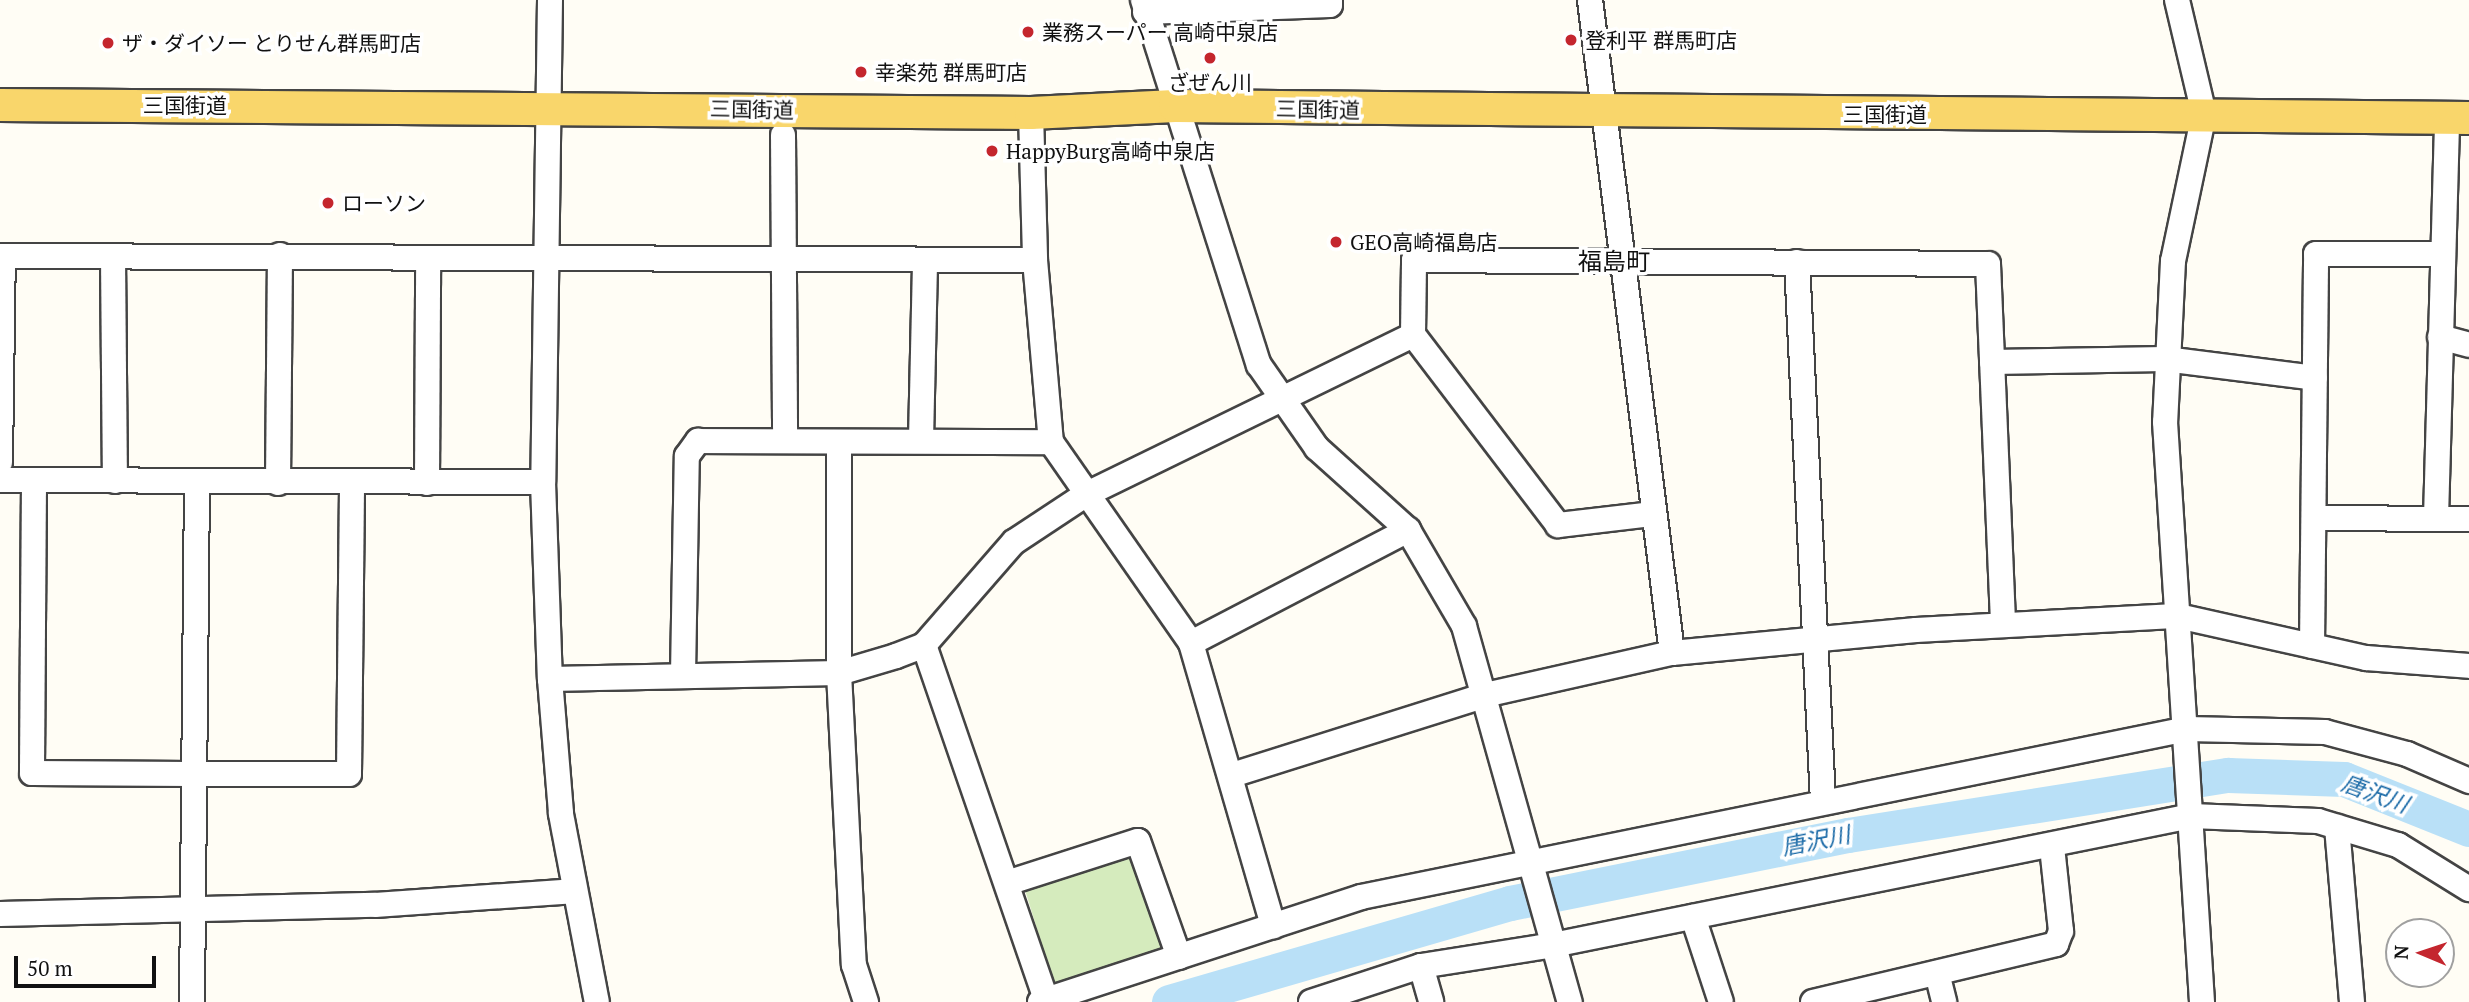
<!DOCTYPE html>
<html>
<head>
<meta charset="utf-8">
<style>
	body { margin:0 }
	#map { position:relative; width:2469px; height:1002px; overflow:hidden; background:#fffdf5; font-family:"PT Serif","Noto Sans JP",serif }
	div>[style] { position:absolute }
	.green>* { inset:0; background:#d5ebbd }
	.river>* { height:35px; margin:-17.5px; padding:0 17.5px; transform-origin:17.5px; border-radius:17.5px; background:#b9e0f7 }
	.roads { filter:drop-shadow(2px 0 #444) drop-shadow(-2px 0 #444) drop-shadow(0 2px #444) drop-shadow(0 -2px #444) }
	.minor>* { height:24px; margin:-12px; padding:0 12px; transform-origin:12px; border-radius:12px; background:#fff }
	.major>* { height:32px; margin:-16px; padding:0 16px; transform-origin:16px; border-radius:16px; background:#f9d66b }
	.dots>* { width:19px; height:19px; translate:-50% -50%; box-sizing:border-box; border:4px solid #fff; border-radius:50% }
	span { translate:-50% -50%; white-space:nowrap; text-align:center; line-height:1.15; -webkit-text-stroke:7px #fff; paint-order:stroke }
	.poi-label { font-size:21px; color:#111 }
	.left { translate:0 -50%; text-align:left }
	.street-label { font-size:21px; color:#111 }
	.water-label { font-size:23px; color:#1768a6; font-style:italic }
	.quarter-label { font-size:24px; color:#111 }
	.north { position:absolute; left:2385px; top:918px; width:70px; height:70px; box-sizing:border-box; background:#fff; border:2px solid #a0a0a0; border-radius:50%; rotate:272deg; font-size:19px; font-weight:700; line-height:28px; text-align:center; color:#111 }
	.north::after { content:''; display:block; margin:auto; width:24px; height:32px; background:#c4262e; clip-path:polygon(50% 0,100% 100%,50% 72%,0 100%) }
	.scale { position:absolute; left:14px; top:956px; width:142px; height:32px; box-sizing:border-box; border:4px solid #111; border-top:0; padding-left:9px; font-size:21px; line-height:24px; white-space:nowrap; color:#111; -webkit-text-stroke:5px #fff; paint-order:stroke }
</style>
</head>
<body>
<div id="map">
	<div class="green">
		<i style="clip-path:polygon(1134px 853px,1165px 954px,1065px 988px,1054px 984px,1025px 890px)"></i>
	</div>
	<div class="river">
		<i style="left:1169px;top:1002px;width:355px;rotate:-16.2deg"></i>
		<i style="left:1510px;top:903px;width:345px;rotate:-11.4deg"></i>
		<i style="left:1848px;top:835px;width:385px;rotate:-9deg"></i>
		<i style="left:2228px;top:775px;width:116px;rotate:2deg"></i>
		<i style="left:2344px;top:779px;width:135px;rotate:21.8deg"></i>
	</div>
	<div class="roads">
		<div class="minor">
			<i style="left:550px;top:0;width:482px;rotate:90.8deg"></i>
			<i style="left:543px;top:482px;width:197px;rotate:88deg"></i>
			<i style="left:550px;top:679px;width:135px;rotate:85.3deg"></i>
			<i style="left:561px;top:814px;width:191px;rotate:79.2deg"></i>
			<i style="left:1143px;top:0;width:383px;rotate:72.4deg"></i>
			<i style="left:1259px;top:365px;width:101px;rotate:55.1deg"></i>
			<i style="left:1317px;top:448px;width:122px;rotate:42deg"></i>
			<i style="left:1408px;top:530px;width:111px;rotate:59.7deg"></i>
			<i style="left:1464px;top:626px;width:391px;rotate:74.3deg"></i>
			<i style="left:1590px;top:0;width:658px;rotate:82.84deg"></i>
			<i style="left:2177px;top:0;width:117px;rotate:76.7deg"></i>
			<i style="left:2204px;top:114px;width:150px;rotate:101.9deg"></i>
			<i style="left:2173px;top:261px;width:161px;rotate:92.8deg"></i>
			<i style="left:2165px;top:422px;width:581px;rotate:86.35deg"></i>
			<i style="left:1145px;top:12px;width:185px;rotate:-2.2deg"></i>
			<i style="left:1330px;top:5px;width:5px;rotate:-90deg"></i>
			<i style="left:1031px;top:113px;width:147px;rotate:88.4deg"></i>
			<i style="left:1035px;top:260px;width:183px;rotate:85deg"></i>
			<i style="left:1051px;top:442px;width:245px;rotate:55.1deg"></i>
			<i style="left:1191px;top:643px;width:295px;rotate:73.8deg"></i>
			<i style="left:783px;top:135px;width:304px;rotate:89.6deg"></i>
			<i style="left:0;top:256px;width:1035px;rotate:0.22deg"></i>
			<i style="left:113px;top:257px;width:224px;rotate:89.5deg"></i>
			<i style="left:1797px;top:262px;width:540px;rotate:87.24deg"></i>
			<i style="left:2440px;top:337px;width:30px;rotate:15deg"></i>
			<i style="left:1992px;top:362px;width:173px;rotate:-1deg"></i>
			<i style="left:2165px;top:359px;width:151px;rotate:7.2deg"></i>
			<i style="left:921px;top:440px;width:179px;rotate:-88.7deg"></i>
			<i style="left:839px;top:444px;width:229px;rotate:90deg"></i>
			<i style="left:839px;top:673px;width:292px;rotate:87.1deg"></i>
			<i style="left:854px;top:965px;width:39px;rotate:72deg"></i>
			<i style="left:0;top:462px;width:205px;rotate:-89.2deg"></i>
			<i style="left:0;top:480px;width:543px;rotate:0.21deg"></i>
			<i style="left:34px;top:482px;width:291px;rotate:90.4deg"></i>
			<i style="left:32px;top:773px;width:158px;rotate:0.4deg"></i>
			<i style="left:190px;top:774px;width:159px"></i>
			<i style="left:349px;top:774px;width:291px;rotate:-89.4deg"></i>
			<i style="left:278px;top:483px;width:228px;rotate:-89.5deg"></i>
			<i style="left:427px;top:483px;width:225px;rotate:-89.7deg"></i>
			<i style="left:1652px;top:514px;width:95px;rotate:173.3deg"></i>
			<i style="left:1558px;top:525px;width:239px;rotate:-127.3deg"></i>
			<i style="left:1413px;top:335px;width:75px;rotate:-89.2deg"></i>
			<i style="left:1414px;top:260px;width:574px;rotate:0.4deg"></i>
			<i style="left:1988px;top:264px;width:359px;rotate:87.6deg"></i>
			<i style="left:2314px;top:518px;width:155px;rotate:0.4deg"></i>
			<i style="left:2436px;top:518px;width:400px;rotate:-88.4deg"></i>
			<i style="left:1191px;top:643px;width:245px;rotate:-27.5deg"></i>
			<i style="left:924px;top:645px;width:375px;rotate:71deg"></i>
			<i style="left:2312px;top:646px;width:392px;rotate:-89.4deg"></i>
			<i style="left:2316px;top:254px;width:126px"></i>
			<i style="left:683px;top:675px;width:219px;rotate:-89deg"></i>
			<i style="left:687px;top:456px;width:19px;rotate:-54deg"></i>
			<i style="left:698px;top:441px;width:353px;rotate:0.2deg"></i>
			<i style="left:550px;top:679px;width:289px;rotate:-1.2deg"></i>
			<i style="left:839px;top:673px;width:59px;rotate:-16.6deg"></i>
			<i style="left:896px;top:656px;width:30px;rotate:-21deg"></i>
			<i style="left:924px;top:645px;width:137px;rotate:-48.9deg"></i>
			<i style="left:1014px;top:542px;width:85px;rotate:-33.5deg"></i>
			<i style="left:1085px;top:495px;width:365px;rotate:-26deg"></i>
			<i style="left:1232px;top:775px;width:265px;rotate:-17.5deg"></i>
			<i style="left:1485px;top:695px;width:192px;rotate:-12.7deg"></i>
			<i style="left:1672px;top:653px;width:245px;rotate:-5.4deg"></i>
			<i style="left:1916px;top:630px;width:262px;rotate:-3.1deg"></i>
			<i style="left:2178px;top:616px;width:193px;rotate:12.6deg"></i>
			<i style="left:2366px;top:658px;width:103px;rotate:4.4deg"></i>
			<i style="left:2337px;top:827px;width:176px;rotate:85.1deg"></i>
			<i style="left:1010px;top:882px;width:134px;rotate:-17.8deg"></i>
			<i style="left:1138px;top:841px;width:123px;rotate:70.5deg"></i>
			<i style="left:0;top:914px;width:375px;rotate:-1.4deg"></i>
			<i style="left:375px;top:905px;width:198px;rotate:-4deg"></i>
			<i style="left:1693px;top:917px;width:89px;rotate:71.8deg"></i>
			<i style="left:1421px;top:966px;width:37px;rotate:74deg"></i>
			<i style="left:1937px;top:973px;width:30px;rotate:76deg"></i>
			<i style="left:192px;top:1002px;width:520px;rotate:-89.45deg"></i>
			<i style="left:1040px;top:1002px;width:338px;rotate:-18.1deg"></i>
			<i style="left:1361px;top:897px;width:843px;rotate:-11.5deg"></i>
			<i style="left:2187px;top:729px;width:138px;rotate:1.2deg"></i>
			<i style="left:2325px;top:732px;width:85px;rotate:15deg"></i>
			<i style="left:2407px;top:754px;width:68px;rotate:23.5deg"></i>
			<i style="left:1311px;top:1002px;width:116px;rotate:-18.1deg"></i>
			<i style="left:1421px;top:966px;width:134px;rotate:-9deg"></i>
			<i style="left:1553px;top:945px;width:651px;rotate:-11.43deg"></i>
			<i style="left:2191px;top:816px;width:127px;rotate:2.3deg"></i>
			<i style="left:2318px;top:821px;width:84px;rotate:16.7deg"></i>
			<i style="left:2398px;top:845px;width:84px;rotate:31.8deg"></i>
			<i style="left:1813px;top:1002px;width:250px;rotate:-13.4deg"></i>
			<i style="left:2056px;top:944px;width:14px;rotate:-69deg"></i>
			<i style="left:2061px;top:931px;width:84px;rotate:-96.1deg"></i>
		</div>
		<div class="major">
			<i style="left:0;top:105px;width:1031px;rotate:0.44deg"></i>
			<i style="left:1031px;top:113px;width:144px;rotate:-2.8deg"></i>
			<i style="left:1175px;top:106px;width:1294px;rotate:0.53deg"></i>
		</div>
	</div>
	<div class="dots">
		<i style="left:1028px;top:32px;background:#c4262e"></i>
		<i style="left:1571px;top:40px;background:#c4262e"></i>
		<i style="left:108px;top:43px;background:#c4262e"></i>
		<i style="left:1210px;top:58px;background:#c4262e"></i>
		<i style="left:861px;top:72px;background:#c4262e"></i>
		<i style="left:992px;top:151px;background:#c4262e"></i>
		<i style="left:328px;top:203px;background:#c4262e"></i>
		<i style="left:1336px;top:242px;background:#c4262e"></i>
	</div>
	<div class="poi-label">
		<span class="left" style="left:1042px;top:32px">業務スーパー 高崎中泉店</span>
		<span class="left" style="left:1585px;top:40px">登利平 群馬町店</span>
		<span class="left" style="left:122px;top:43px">ザ・ダイソー とりせん群馬町店</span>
		<span class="left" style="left:875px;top:72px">幸楽苑 群馬町店</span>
		<span style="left:1210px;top:82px">ざぜん川</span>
		<span class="left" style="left:1006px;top:151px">HappyBurg高崎中泉店</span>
		<span class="left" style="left:342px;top:203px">ローソン</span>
		<span class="left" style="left:1350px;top:242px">GEO高崎福島店</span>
	</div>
	<div class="street-label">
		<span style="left:185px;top:105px">三国街道</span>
		<span style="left:752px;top:109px;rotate:1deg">三国街道</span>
		<span style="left:1318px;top:109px;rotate:1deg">三国街道</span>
		<span style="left:1885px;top:114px">三国街道</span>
	</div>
	<div class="water-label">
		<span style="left:2375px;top:794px;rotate:20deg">唐沢川</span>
		<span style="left:1816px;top:841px;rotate:-11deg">唐沢川</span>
	</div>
	<div class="quarter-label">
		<span style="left:1614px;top:262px">福島町</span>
	</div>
	<div class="north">N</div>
	<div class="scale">50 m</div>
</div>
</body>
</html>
